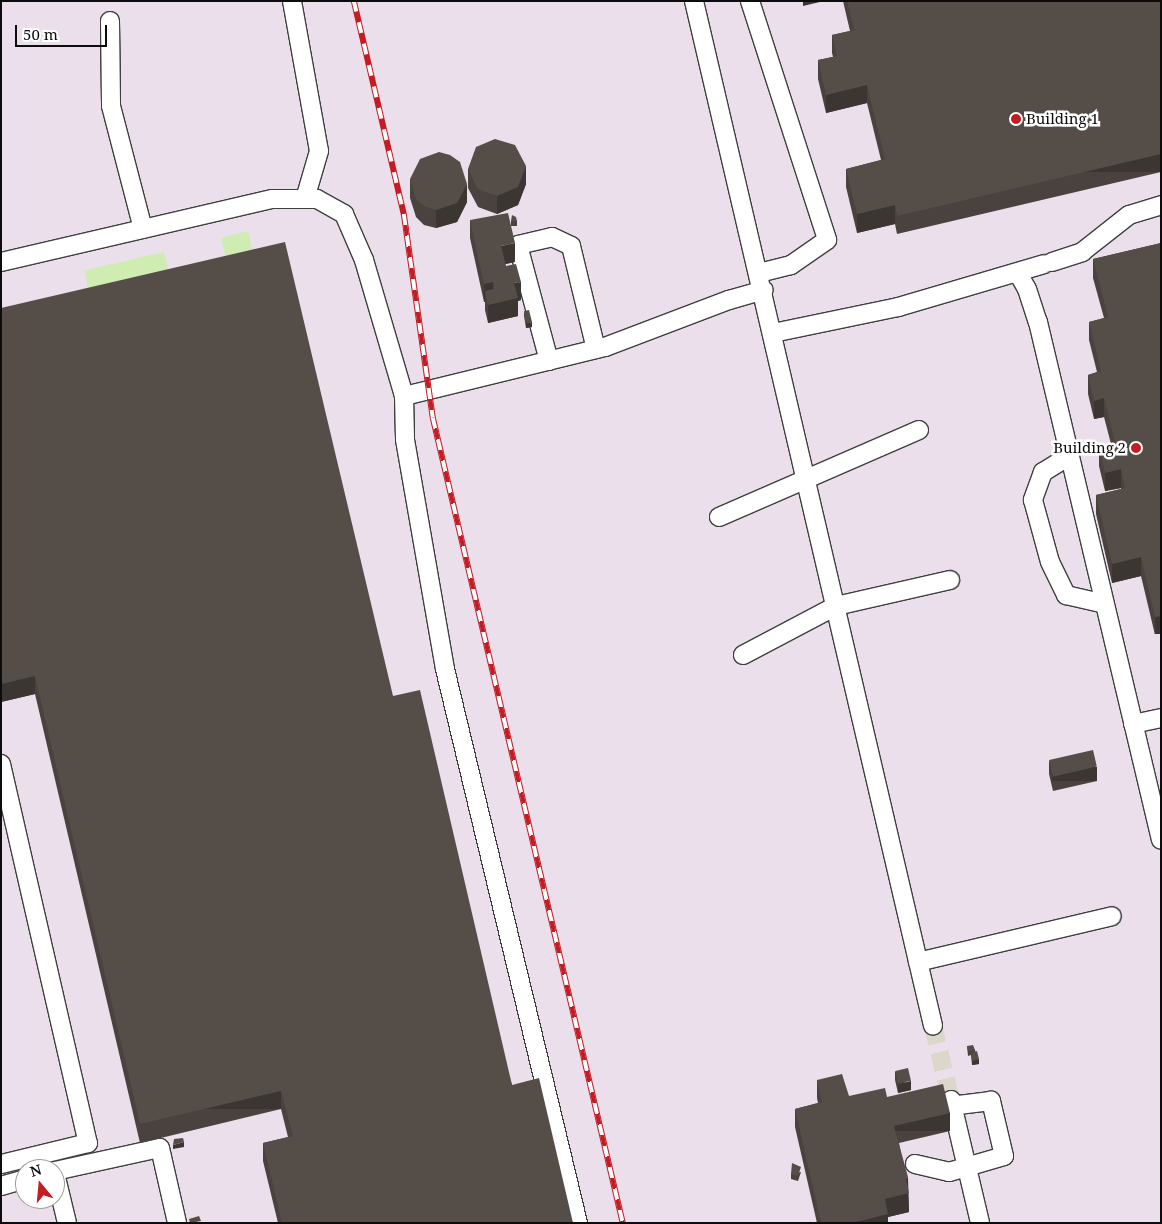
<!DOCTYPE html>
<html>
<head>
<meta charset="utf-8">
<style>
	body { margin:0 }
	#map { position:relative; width:1162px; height:1224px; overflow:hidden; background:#fffbeb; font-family:"Noto Serif",serif }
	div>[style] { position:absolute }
	.industrial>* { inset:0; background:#ebdfec }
	.green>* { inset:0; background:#cfecb2; transform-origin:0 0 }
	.minor-tunnel>* { height:18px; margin-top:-9px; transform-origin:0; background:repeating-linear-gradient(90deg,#dbd7ca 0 18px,transparent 0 27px) }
	.roads { filter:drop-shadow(1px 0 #3f3f3f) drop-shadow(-1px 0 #3f3f3f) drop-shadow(0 1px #3f3f3f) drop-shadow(0 -1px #3f3f3f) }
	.minor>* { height:18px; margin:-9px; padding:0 9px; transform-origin:9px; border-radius:9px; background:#fff }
	.rail>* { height:5.5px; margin-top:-2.75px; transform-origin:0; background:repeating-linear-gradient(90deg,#fff 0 11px,#c41c22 0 22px); box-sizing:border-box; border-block:1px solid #c41c22 }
	.wall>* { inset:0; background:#49423e; transform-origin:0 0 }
	.shaded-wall>* { inset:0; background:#3c3632; transform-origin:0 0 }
	.building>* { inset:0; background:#554d48; transform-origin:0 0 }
	.dots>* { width:14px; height:14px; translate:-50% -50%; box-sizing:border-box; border:2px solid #fff; border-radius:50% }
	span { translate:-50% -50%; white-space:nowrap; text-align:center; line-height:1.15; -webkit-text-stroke:5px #fff; paint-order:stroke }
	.poi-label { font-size:15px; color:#0c0c0c }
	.left { translate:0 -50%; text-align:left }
	.right { translate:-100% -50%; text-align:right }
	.frame { position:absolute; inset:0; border:2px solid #0c0c0c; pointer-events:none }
	.north { position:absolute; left:15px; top:1159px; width:50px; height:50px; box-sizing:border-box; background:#fff; border:1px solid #9e9e9e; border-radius:50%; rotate:343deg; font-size:14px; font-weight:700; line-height:20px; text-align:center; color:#0c0c0c }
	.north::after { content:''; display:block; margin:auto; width:18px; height:22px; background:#c41c22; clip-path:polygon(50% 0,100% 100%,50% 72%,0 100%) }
	.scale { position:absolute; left:15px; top:25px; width:92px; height:22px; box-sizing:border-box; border:2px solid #0c0c0c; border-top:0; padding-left:6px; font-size:15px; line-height:18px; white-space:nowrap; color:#0c0c0c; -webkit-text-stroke:4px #fff; paint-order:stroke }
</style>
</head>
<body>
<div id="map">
	<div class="industrial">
		<i style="clip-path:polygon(evenodd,1px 1px,1161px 1px,1161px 1223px,1px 1223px,1px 1px,25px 1169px,55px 1169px,55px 1199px,25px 1199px,25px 1169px)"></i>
	</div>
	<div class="green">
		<i style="clip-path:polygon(248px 231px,256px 266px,228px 266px,221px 238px)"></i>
		<i style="left:164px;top:252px;width:35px;height:82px;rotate:77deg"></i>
	</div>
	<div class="minor-tunnel">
		<i style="left:933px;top:1026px;width:76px;rotate:76.3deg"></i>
	</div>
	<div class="roads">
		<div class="minor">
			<i style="left:292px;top:1px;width:152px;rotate:79.8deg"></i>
			<i style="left:319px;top:151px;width:50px;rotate:106.3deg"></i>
			<i style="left:694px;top:1px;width:1052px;rotate:76.87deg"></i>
			<i style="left:750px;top:1px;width:251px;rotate:72.1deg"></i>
			<i style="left:827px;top:240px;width:44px;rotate:145.2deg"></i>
			<i style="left:791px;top:265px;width:32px;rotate:166deg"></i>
			<i style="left:110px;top:21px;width:85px;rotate:89.3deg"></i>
			<i style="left:111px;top:106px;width:127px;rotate:75.4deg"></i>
			<i style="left:1px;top:262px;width:278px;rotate:-13.1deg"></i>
			<i style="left:272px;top:199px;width:45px"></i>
			<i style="left:317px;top:199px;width:31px;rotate:29deg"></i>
			<i style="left:344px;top:214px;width:50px;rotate:66.5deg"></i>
			<i style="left:364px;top:260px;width:142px;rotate:73.6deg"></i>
			<i style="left:1052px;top:262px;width:32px;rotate:-18deg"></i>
			<i style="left:1082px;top:252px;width:60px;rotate:-38.2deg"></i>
			<i style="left:1129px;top:215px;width:34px;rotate:-17deg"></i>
			<i style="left:1018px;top:273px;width:18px;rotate:61deg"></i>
			<i style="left:1027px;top:289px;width:35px;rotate:72deg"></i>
			<i style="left:1038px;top:322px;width:532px;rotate:76.64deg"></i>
			<i style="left:773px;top:333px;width:128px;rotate:-11.7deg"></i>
			<i style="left:898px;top:307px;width:152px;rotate:-16.4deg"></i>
			<i style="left:549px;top:361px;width:120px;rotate:-105deg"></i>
			<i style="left:518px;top:245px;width:35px;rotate:-13deg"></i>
			<i style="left:552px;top:237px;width:21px;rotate:25deg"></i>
			<i style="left:571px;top:246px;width:106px;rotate:76.4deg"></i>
			<i style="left:1069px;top:456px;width:31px;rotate:148deg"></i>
			<i style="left:1043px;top:472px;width:30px;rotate:110deg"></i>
			<i style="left:1033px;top:500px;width:64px;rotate:74.7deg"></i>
			<i style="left:1050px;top:562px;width:37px;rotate:64deg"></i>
			<i style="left:1066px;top:595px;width:39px;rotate:13deg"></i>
			<i style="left:719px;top:517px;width:218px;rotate:-23.5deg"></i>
			<i style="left:743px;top:655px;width:105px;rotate:-27.8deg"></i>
			<i style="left:836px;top:606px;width:117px;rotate:-12.8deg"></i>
			<i style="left:1133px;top:724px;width:29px;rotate:-12deg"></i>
			<i style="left:1px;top:764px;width:389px;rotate:77.1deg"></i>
			<i style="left:88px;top:1143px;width:89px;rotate:166.4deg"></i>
			<i style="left:918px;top:962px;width:199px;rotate:-13.3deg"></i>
			<i style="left:951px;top:1100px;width:126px;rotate:76.7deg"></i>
			<i style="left:915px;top:1164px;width:35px;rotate:13deg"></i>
			<i style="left:949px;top:1172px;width:57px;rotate:-16.2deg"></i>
			<i style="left:1004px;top:1156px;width:57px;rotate:-103.3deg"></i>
			<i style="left:991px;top:1101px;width:39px;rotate:173deg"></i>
			<i style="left:55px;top:1171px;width:107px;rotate:-12.4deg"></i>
			<i style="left:160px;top:1148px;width:77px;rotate:77.2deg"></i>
			<i style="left:55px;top:1173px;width:51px;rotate:76.5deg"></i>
			<i style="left:1px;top:1186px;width:25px;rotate:-16deg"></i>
			<i style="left:578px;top:1223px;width:570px;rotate:-103.5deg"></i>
			<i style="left:445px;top:669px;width:233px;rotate:-99.9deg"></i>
			<i style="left:405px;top:439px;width:43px;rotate:-91.3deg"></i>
			<i style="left:404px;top:396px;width:207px;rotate:-13.7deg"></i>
			<i style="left:605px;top:347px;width:133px;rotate:-20.8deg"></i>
			<i style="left:729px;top:300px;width:36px;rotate:-16deg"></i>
		</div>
	</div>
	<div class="rail">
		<i style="left:354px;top:1px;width:219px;rotate:76.8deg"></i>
		<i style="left:404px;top:214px;width:206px;rotate:81.9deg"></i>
		<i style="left:433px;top:418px;width:827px;rotate:76.72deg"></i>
	</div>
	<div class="wall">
		<i style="clip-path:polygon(843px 1px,1161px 1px,1161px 172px,897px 234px,895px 224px,857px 233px,846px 187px,846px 169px,881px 160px,867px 103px,826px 113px,818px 79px,818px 60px,833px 57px,832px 53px,832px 35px,850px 31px)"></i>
		<i style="clip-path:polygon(468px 169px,526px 184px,518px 205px,497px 214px,478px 207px,468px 188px)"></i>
		<i style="clip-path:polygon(410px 179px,467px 202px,457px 222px,436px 228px,424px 225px,416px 217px,410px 198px)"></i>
		<i style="clip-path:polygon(470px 220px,515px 262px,505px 264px,521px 300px,518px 301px,518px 316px,488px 323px,485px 310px,485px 302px,484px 302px,470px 238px)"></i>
		<i style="left:511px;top:221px;width:6px;height:5px"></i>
		<i style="clip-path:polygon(1161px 243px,1155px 635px,1141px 576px,1112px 583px,1096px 514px,1096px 495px,1121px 489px,1121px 488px,1105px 491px,1099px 466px,1099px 447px,1111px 444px,1104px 417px,1094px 419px,1088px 394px,1088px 375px,1097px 372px,1089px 340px,1089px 322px,1104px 318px,1093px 278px,1093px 259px)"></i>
		<i style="clip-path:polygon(1px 308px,393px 696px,512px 1085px,573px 1223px,278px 1223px,263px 1161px,263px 1143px,288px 1137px,281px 1109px,140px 1143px,35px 694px,1px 702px)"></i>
		<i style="clip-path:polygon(524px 311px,532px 327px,526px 328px,524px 316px)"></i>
		<i style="clip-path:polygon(1049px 761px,1097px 781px,1053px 791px,1049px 774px)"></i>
		<i style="clip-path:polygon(967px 1046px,975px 1050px,979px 1064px,972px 1065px,971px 1055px,968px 1056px)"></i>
		<i style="clip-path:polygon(895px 1071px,911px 1090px,898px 1093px,895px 1080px)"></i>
		<i style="clip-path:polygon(817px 1080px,849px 1096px,887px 1097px,950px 1131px,899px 1143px,908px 1190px,909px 1212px,888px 1217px,888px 1223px,817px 1223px,795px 1127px,795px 1109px,818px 1103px,817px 1098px)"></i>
		<i style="clip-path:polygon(801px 1172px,798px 1181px,791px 1179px,791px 1174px)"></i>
	</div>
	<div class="shaded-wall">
		<i style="clip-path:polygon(803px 1px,824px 1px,803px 6px)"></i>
		<i style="clip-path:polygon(867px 85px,867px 103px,826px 113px,826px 95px)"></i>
		<i style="left:1161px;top:154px;width:18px;height:271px;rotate:90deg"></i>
		<i style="clip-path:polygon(526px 166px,526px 184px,518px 205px,497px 214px,497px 196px)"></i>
		<i style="clip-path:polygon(467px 184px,467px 202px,457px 222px,436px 228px,436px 210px)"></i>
		<i style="clip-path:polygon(895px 205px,895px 224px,857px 233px,857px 214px)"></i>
		<i style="clip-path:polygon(515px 243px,515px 262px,501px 265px,501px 246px)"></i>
		<i style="clip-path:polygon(493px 282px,493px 300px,485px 291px,485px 302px,484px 302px,484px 284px)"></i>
		<i style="clip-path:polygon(521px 282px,521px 300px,518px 301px,518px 316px,488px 323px,488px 305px,514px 283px)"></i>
		<i style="clip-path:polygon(532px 322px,532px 327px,526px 328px,526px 323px)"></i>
		<i style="clip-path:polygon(1104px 398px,1104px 417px,1094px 419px,1094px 401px)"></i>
		<i style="clip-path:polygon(1121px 469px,1121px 488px,1105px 491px,1105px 473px)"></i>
		<i style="clip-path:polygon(1141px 557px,1141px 576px,1112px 583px,1112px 564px)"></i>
		<i style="left:1161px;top:616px;width:18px;height:6px;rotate:90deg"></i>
		<i style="clip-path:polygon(35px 676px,35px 694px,1px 702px,1px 684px)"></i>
		<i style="left:1097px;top:767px;width:14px;height:45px;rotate:90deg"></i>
		<i style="clip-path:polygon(979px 1059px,979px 1064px,972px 1065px,972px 1061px)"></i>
		<i style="clip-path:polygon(911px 1081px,911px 1090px,898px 1093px,898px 1084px)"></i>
		<i style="left:281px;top:1091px;width:18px;height:145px;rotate:90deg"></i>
		<i style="left:950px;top:1113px;width:18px;height:57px;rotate:90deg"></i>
		<i style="clip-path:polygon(184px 1142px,184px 1147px,173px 1149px,173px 1145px)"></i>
		<i style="clip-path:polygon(908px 1177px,909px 1212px,888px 1217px,888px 1223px,852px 1223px,885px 1199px,906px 1178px)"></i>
	</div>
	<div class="building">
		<i style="clip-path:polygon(847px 1px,1161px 1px,1161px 154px,897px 216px,895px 205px,857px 214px,846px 169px,885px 159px,867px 85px,826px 95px,818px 60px,837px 56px,832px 35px,854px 30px)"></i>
		<i style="clip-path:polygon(495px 139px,515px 145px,526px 166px,518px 187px,497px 196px,478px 189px,468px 169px,476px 147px)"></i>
		<i style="clip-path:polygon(439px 152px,450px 155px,460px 162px,467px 184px,457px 203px,436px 210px,424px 206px,416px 199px,410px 179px,420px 159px)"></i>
		<i style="clip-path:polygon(508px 213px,515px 243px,501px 246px,506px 266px,516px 264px,521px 282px,514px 283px,518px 298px,488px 305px,485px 291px,494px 289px,493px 282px,484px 284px,470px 220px)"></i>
		<i style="clip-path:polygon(512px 215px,516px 217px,517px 221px,511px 221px)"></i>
		<i style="clip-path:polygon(285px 242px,393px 696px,420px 690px,512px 1085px,539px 1078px,573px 1223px,282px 1223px,263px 1143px,293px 1136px,281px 1091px,140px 1124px,35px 676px,1px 684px,1px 308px)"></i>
		<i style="clip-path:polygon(1161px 243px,1161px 616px,1155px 617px,1141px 557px,1112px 564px,1096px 495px,1125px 488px,1121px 469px,1105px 473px,1099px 447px,1115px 443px,1104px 398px,1094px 401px,1088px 375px,1101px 371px,1089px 322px,1108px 317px,1093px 259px)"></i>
		<i style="clip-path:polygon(529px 310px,532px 322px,526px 323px,524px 311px)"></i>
		<i style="left:1093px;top:750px;width:17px;height:45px;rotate:77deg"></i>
		<i style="clip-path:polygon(973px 1045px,975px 1050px,968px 1051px,967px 1046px)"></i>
		<i style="clip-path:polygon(977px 1051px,979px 1059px,972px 1061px,971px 1053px)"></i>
		<i style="left:908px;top:1068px;width:13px;height:13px;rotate:77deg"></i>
		<i style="clip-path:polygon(842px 1074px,849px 1096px,885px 1088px,887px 1097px,943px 1084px,950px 1113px,894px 1126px,908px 1177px,906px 1178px,909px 1193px,885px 1199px,888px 1214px,852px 1223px,821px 1223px,795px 1109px,822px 1102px,817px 1080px)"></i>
		<i style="clip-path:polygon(183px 1138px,184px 1142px,173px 1145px,174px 1139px)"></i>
		<i style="clip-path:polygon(792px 1163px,801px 1167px,798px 1176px,791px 1174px)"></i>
		<i style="clip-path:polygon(199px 1216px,201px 1221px,190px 1223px,189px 1219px)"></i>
	</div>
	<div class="dots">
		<i style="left:1016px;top:119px;background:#c41c22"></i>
		<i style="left:1136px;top:448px;background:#c41c22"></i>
	</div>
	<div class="poi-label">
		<span class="left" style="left:1026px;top:119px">Building 1</span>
		<span class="right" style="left:1126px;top:448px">Building 2</span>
	</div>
	<div class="frame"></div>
	<div class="north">N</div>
	<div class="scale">50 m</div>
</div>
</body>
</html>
